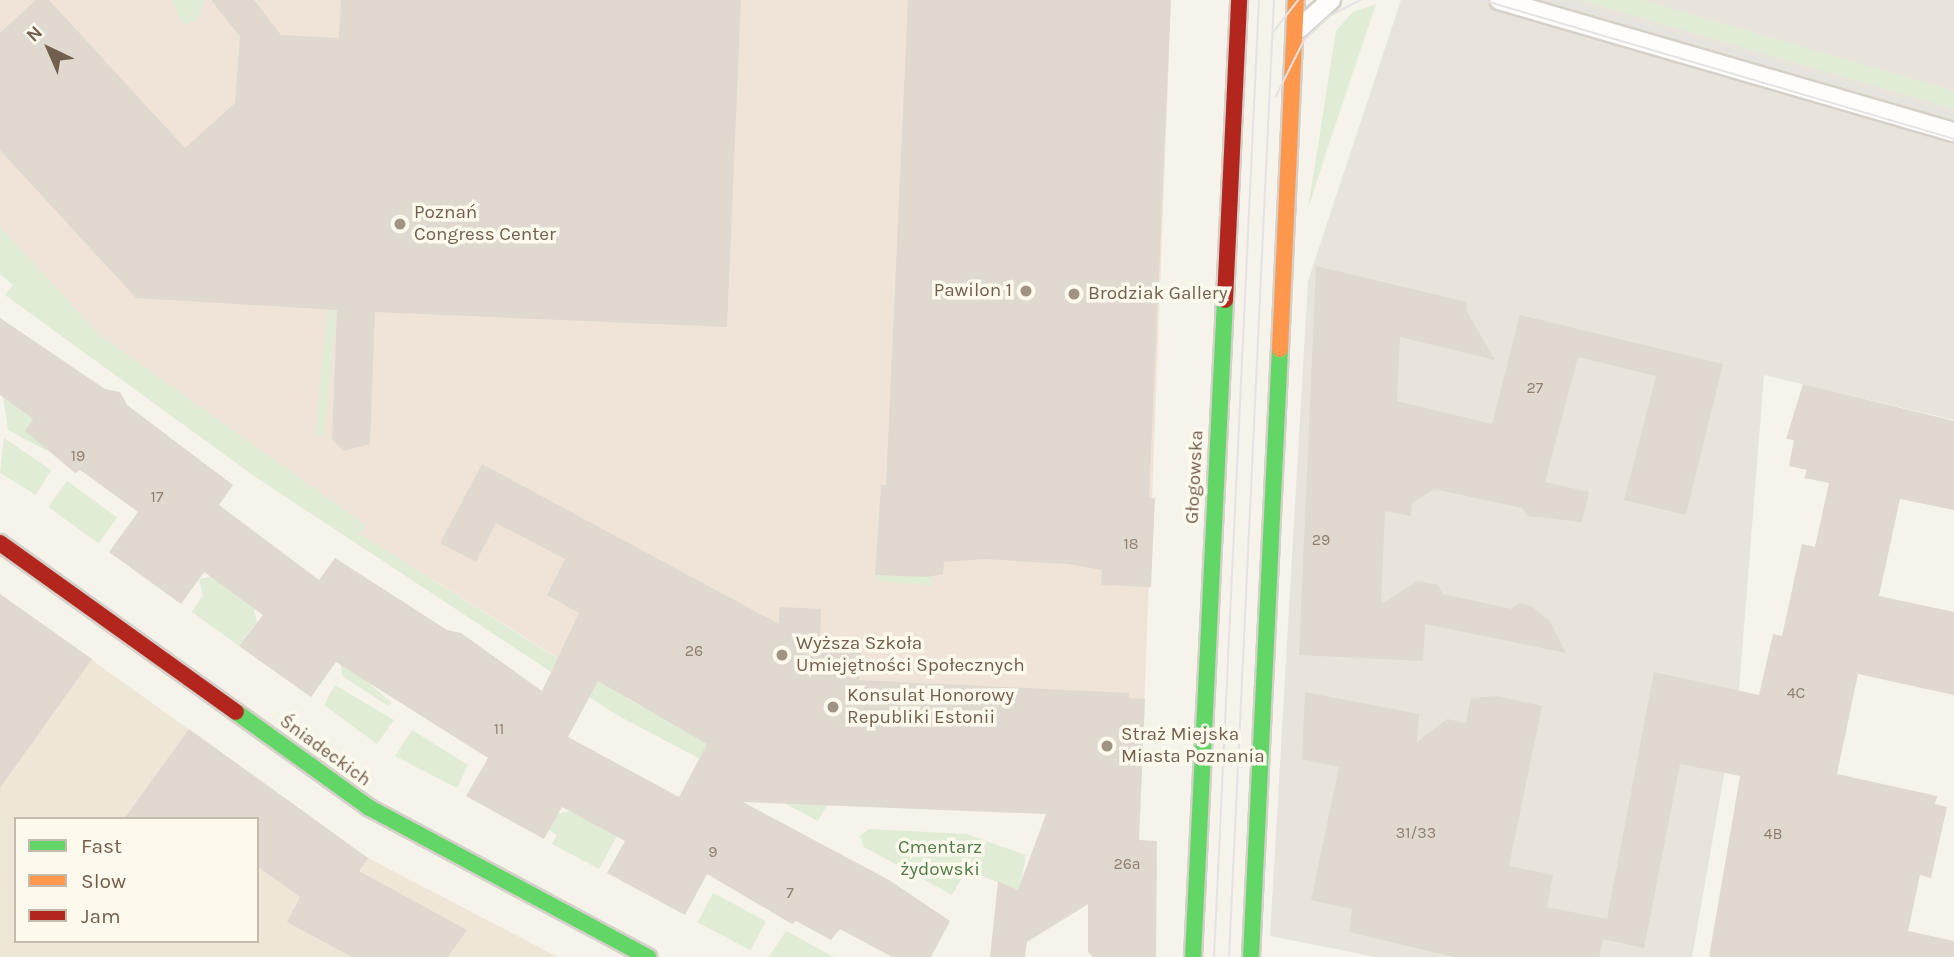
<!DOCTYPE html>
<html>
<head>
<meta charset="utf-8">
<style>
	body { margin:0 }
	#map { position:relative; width:1954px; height:957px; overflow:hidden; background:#f6f3ea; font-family:Karla,sans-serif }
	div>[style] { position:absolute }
	.residential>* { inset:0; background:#eee7d8 }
	.commercial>* { inset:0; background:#f0e4d9 }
	.industrial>* { inset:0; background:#e8e4db }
	.green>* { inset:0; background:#e1ecd6; transform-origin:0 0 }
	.building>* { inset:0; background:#dfd9d0 }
	.roads { filter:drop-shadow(2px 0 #d5d0c9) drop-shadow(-2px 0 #d5d0c9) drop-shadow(0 2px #d5d0c9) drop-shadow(0 -2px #d5d0c9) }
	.lane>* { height:18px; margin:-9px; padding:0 9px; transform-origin:9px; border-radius:9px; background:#fefdfc }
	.fast>* { height:16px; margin:-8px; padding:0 8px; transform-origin:8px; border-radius:8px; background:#63d668 }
	.slow>* { height:16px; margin:-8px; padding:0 8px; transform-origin:8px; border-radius:8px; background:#ff974d }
	.jam>* { height:16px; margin:-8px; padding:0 8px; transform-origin:8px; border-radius:8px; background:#b3261e }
	.tram>* { height:2px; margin:-1px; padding:0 1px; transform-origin:1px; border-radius:1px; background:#e5e2e4 }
	.dots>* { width:19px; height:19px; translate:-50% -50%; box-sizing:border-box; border:4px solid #fdf9ec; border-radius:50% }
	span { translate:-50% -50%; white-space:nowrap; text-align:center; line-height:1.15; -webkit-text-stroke:7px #fdf9ec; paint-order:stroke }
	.number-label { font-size:16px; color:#908070 }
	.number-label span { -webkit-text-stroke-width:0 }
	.poi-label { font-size:19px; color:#725f4d }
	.left { translate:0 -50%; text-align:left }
	.right { translate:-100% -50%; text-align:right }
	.street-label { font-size:19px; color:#725f4d }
	.park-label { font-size:19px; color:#517c49 }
	.legend { position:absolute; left:14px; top:817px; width:245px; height:126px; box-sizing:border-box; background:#fdf9ec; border:2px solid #c5bbac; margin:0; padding:9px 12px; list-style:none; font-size:21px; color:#725f4d }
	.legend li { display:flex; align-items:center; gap:14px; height:35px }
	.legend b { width:35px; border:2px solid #c5bbac }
	.north { position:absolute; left:14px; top:14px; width:70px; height:70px; -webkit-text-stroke:5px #fdf9ec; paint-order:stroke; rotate:316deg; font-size:19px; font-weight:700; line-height:28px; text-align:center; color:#725f4d }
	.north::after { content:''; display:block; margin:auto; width:24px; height:32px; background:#725f4d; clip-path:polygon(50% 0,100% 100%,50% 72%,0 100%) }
</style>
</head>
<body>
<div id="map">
	<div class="residential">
		<i style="clip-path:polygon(evenodd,0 594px,368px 858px,558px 957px,0 957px,0 594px,16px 819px,257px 819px,257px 941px,16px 941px,16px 819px)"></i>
	</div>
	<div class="commercial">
		<i style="clip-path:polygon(0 0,1171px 0,1140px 817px,816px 804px,558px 658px,360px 534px,0 274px)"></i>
	</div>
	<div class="industrial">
		<i style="clip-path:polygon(1401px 0,1954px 0,1954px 420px,1764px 375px,1739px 690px,1692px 957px,1376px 957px,1270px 936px,1308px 281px)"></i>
	</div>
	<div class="green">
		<i style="clip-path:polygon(171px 0,205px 0,198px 20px,184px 25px)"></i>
		<i style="clip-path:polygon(1580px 0,1642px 0,1954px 91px,1954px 109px)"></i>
		<i style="clip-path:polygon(1376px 4px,1328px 147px,1308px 209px,1336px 31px,1353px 12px)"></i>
		<i style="clip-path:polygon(0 227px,100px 335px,366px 525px,360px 534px,557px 658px,563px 647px,631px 688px,626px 698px,827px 805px,818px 821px,615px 714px,254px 476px,5px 295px,13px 285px,0 274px)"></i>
		<i style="left:328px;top:309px;width:9px;height:127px;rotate:6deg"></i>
		<i style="clip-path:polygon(3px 397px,33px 419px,47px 451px,8px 430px)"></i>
		<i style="clip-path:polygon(4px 438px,51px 470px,36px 495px,0 473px)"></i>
		<i style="left:67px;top:481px;width:62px;height:32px;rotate:36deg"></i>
		<i style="clip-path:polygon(928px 547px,935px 547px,933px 586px,876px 580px,876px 575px,926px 577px)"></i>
		<i style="clip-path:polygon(211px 577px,254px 608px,257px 622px,239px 646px,192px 612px,203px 595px,199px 579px)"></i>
		<i style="clip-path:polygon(339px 638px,377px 662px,365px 680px,392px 703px,387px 705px,342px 676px)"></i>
		<i style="clip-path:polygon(335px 685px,394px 720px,377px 744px,324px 705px)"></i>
		<i style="clip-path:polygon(412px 730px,468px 765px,457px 788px,395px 756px)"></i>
		<i style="clip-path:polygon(570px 811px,617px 836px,599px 869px,552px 844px,557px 835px,549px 830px,557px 814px)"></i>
		<i style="clip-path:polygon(869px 829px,966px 834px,1026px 855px,1021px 883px,1077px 884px,1077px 912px,966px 870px,952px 895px,864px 847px,860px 836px)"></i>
		<i style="left:713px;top:893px;width:60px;height:33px;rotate:28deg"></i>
		<i style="clip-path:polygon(786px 931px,834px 957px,769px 957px)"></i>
	</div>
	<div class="building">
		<i style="clip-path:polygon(36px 0,49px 0,185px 148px,235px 103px,240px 37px,211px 0,254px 0,281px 35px,339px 38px,341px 0,741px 0,727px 327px,375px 312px,370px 444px,343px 451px,332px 439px,337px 310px,136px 298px,0 150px,0 33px)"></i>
		<i style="clip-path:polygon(908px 0,1171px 0,1149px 498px,1155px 498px,1151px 587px,1101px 585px,1102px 570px,1067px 564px,984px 559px,944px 562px,943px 574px,927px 577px,875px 575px,881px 485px,886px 485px)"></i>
		<i style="clip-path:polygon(1316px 266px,1467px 302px,1466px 310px,1495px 360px,1400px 337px,1397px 401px,1492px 424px,1520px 315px,1723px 364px,1686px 515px,1624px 500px,1656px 376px,1578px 357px,1545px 482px,1589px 492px,1582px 522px,1527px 516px,1522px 508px,1434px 489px,1412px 503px,1411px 516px,1385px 511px,1381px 604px,1418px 581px,1438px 585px,1443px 594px,1512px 609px,1519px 603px,1531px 606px,1550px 621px,1566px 653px,1425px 624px,1423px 661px,1299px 655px)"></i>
		<i style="clip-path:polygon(evenodd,0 318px,105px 389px,120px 392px,127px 405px,233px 485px,219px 505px,319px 580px,335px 558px,447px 630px,461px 633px,542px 691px,579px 613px,547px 595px,565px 559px,496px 523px,476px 562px,440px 543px,482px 464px,779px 624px,779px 607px,821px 609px,820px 641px,861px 649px,859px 680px,1129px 693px,1129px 698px,1145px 699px,1139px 840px,1157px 841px,1156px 957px,1093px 957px,1088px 952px,1088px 904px,1027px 942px,1025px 957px,990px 957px,998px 881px,1018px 890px,1046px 814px,743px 802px,889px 880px,950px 921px,931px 957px,892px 957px,840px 929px,831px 940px,796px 921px,792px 924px,707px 874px,685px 915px,607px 873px,625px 841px,562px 807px,544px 839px,466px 796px,488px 758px,336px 662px,311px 697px,239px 646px,263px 615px,204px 572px,181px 604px,109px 552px,138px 512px,80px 470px,75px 473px,25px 431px,33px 419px,0 395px,0 318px,598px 681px,707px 744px,679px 797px,568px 737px,598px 681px)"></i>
		<i style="clip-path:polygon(1803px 384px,1954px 421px,1954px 510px,1900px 499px,1879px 596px,1954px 612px,1954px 695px,1858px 674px,1837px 774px,1937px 796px,1935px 804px,1947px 807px,1931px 878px,1920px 875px,1908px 931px,1954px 941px,1954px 957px,1709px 957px,1740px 776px,1680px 764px,1644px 948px,1603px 939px,1599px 957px,1454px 957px,1349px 932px,1352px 909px,1311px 900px,1339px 767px,1302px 759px,1305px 692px,1419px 714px,1417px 742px,1447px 719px,1466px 723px,1471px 698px,1497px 696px,1542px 706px,1509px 866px,1553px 875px,1547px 907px,1607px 919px,1654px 672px,1759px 695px,1773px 634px,1782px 636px,1802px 544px,1815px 547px,1829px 483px,1804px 478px,1807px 470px,1789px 466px,1794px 440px,1786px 439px)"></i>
		<i style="clip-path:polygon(0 594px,92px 659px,0 788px)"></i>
		<i style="clip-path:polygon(189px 729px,368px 858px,359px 871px,467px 930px,448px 957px,352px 957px,287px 922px,300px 897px,257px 866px,257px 819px,124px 819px)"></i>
	</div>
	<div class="roads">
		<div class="lane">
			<i style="left:1499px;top:0;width:474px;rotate:16.2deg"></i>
			<i style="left:1300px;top:28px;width:42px;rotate:-42.1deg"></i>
		</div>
		<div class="fast">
			<i style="left:236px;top:712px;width:163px;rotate:35.7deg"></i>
			<i style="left:368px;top:807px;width:318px;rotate:28.2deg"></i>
			<i style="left:1193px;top:957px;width:658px;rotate:-87.21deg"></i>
			<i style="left:1251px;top:957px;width:609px;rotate:-87.27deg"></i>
		</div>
		<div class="slow">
			<i style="left:1280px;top:349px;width:349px;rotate:-87.4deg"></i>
		</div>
		<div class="jam">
			<i style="left:1225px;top:300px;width:300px;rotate:-87.3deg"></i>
			<i style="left:0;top:543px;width:290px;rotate:35.6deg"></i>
		</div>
	</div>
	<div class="tram">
		<i style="left:1482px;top:0;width:492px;rotate:16.4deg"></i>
		<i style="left:1553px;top:0;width:417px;rotate:16.1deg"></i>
		<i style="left:1274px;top:31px;width:39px;rotate:-52deg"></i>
		<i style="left:1276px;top:96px;width:63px;rotate:-63.4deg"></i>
		<i style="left:1304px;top:40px;width:37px;rotate:-43deg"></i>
		<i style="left:1331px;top:15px;width:33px;rotate:-27deg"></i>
		<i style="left:1214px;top:957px;width:958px;rotate:-87.31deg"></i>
		<i style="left:1229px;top:957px;width:958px;rotate:-87.31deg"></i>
	</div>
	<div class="dots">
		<i style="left:400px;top:224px;background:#a09384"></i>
		<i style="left:1026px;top:291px;background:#a09384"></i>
		<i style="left:1074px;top:294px;background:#a09384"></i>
		<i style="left:782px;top:655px;background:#a09384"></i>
		<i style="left:833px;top:707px;background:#a09384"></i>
		<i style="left:1107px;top:746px;background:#a09384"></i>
	</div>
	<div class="number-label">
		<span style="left:1535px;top:388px">27</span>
		<span style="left:78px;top:456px">19</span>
		<span style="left:157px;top:497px">17</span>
		<span style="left:1321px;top:540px">29</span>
		<span style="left:1131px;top:544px">18</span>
		<span style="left:694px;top:651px">26</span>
		<span style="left:1796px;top:693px">4C</span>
		<span style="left:499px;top:729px">11</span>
		<span style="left:1416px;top:833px">31/33</span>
		<span style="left:1773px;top:834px">4B</span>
		<span style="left:713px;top:852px">9</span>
		<span style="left:1127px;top:864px">26a</span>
		<span style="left:790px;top:893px">7</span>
	</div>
	<div class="poi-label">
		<span class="left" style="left:414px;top:224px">Poznań<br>Congress Center</span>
		<span class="right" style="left:1012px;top:291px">Pawilon 1</span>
		<span class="left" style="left:1088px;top:294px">Brodziak Gallery</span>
		<span class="left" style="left:796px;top:655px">Wyższa Szkoła<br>Umiejętności Społecznych</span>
		<span class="left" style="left:847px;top:707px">Konsulat Honorowy<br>Republiki Estonii</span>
		<span class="left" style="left:1121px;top:746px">Straż Miejska<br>Miasta Poznania</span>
	</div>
	<div class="street-label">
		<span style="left:1195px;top:477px;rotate:-87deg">Głogowska</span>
		<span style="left:325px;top:751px;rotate:36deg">Śniadeckich</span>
	</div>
	<div class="park-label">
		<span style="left:940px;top:859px">Cmentarz<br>żydowski</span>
	</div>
	<ul class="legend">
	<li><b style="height:9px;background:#63d668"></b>Fast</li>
	<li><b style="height:9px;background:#ff974d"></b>Slow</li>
	<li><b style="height:9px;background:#b3261e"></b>Jam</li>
	</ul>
	<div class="north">N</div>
</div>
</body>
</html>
